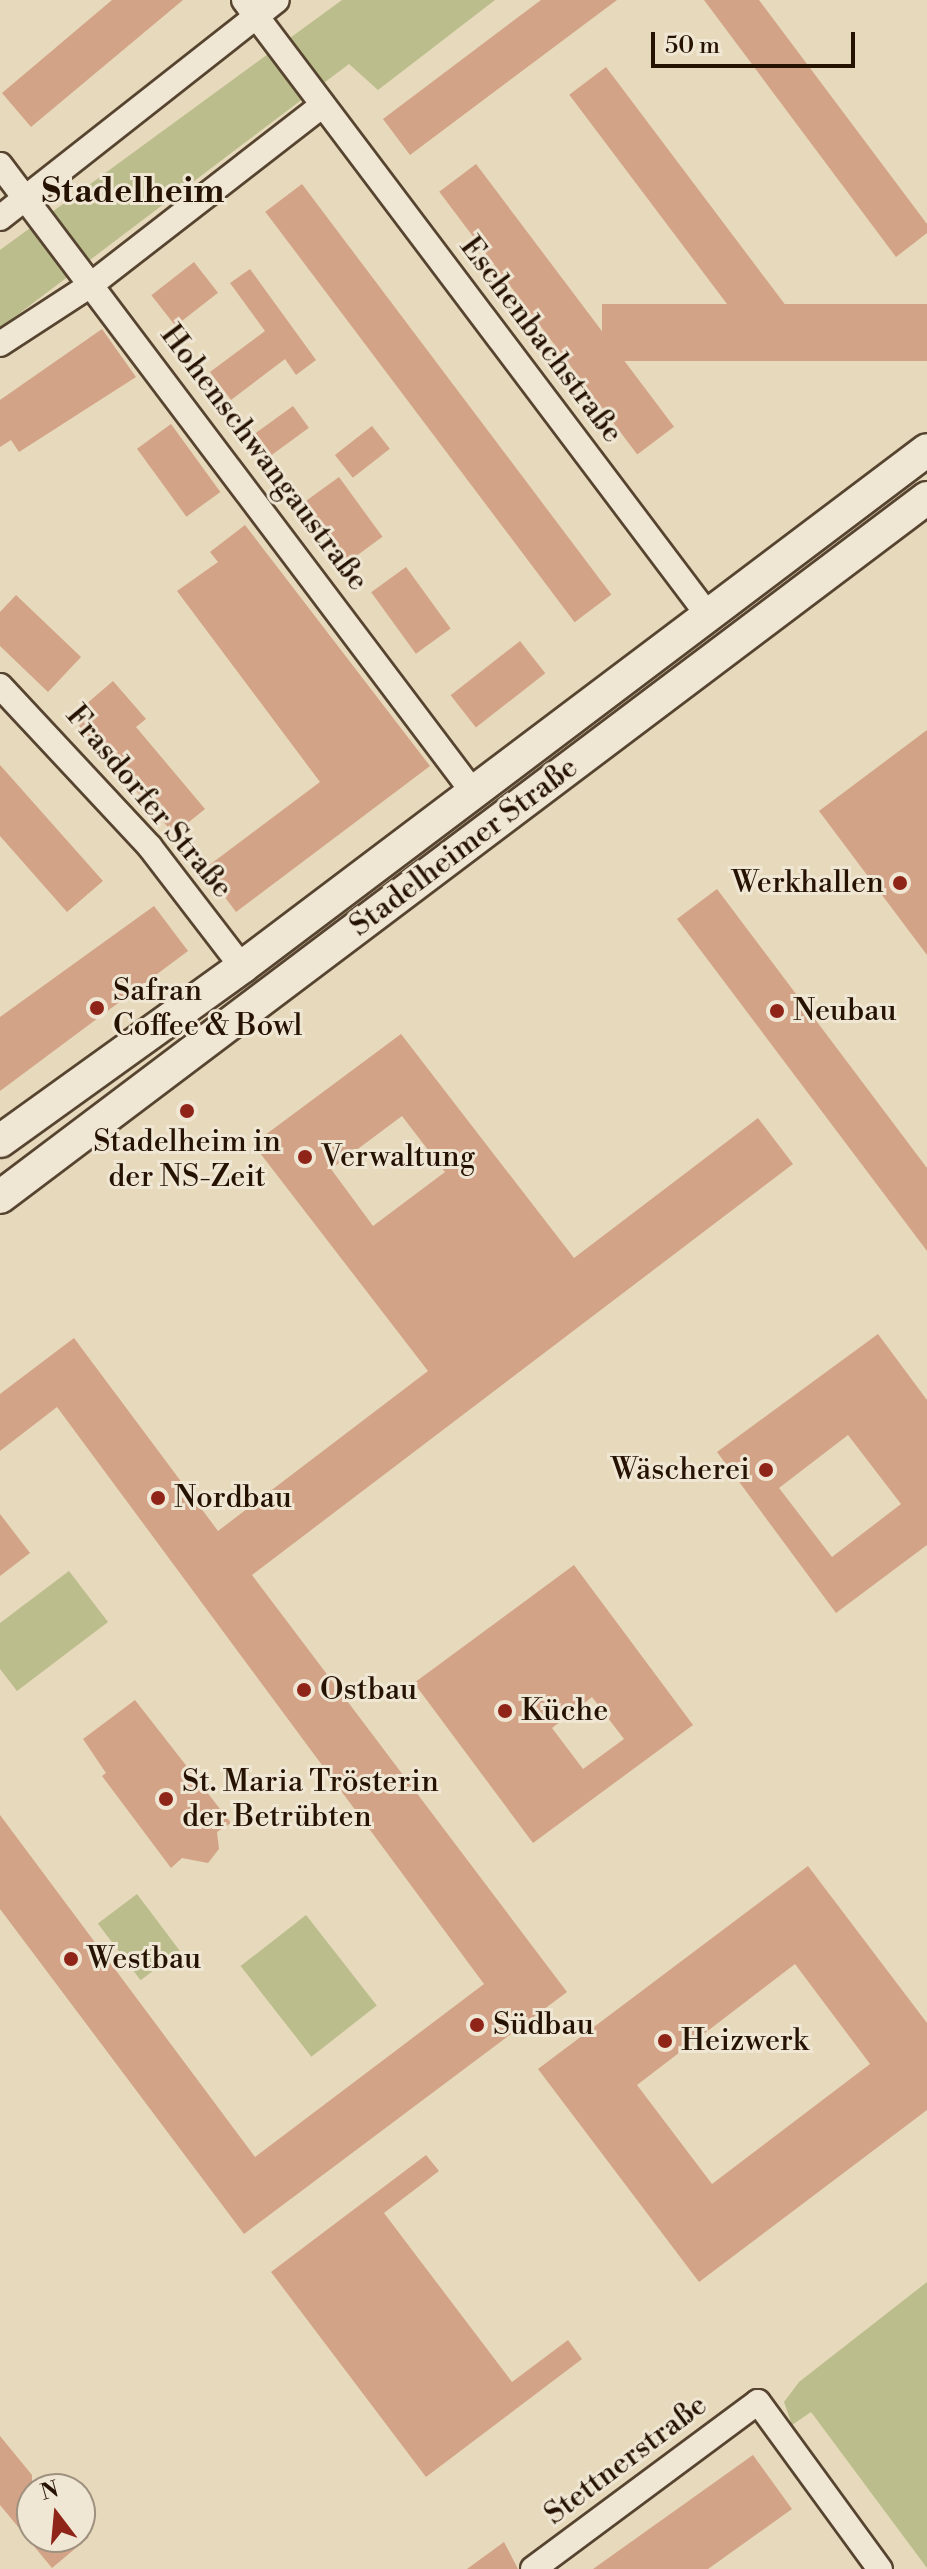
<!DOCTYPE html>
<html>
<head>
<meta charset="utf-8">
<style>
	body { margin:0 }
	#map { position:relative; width:927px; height:2569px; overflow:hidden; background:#e7d9bb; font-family:"Libre Bodoni",serif }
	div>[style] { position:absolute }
	.green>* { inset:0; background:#bbbe8c; transform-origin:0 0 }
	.building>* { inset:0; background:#d3a387; transform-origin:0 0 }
	.roads { filter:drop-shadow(2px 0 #564430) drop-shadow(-2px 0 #564430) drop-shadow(0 2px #564430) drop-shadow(0 -2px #564430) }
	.street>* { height:24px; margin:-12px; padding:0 12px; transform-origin:12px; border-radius:12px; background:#efe6d3 }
	.secondary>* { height:32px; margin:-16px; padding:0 16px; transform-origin:16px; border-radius:16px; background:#efe6d3 }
	.dots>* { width:22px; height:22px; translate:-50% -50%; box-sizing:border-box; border:4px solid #efe6d3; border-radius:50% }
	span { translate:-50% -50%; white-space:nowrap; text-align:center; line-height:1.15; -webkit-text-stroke:6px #efe6d3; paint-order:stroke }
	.street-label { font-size:30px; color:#261201 }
	.poi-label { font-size:30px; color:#261201 }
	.right { translate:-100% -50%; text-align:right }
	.left { translate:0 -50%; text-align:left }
	.quarter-label { font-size:34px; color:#261201; font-weight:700 }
	.north { position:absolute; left:16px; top:2473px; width:80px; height:80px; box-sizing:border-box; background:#efe6d3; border:2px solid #9f917f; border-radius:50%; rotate:344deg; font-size:22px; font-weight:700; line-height:32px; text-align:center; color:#261201 }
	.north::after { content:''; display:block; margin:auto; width:28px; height:36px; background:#8f2418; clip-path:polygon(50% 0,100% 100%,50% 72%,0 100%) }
	.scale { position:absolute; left:651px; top:32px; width:204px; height:36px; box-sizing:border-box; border:4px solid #261201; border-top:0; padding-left:10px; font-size:24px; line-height:28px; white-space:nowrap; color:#261201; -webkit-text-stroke:6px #efe6d3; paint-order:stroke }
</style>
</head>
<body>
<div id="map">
	<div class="green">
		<i style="clip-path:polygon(342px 0,495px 0,378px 90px,349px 64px,0 328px,0 250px)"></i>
		<i style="clip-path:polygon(69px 1571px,108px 1622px,17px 1691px,0 1669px,0 1623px)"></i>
		<i style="left:137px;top:1894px;width:71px;height:49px;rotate:53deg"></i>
		<i style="left:306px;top:1915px;width:115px;height:83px;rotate:52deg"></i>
		<i style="clip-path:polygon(927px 2282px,927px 2568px,811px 2412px,792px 2425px,784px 2402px,799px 2382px)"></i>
	</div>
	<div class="building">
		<i style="clip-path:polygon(112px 0,183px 0,31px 127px,2px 93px)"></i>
		<i style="clip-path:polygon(541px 0,617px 0,410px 155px,383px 119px)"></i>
		<i style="clip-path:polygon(704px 0,759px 0,927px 224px,927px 233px,896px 257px)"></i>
		<i style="left:606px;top:67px;width:326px;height:46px;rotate:53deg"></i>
		<i style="left:476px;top:164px;width:329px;height:46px;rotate:53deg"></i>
		<i style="left:302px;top:184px;width:514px;height:46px;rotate:53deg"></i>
		<i style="left:194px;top:262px;width:39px;height:54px;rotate:52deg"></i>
		<i style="clip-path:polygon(250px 269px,316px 360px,296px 375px,285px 359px,231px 400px,210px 372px,265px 331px,230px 283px)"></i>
		<i style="left:927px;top:304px;width:57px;height:325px;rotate:90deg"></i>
		<i style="clip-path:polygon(102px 329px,136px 377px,19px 452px,11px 440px,0 447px,0 400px)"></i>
		<i style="left:293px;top:406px;width:27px;height:46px;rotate:54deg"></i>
		<i style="left:171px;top:424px;width:84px;height:42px;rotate:54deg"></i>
		<i style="left:372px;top:426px;width:29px;height:47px;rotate:52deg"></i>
		<i style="left:339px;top:477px;width:74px;height:43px;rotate:54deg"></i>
		<i style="clip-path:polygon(245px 525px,430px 766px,236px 912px,204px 869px,320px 782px,177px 591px,218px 562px,210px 552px)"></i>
		<i style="left:406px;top:567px;width:76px;height:43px;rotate:54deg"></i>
		<i style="clip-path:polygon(16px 595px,81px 657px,48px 692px,0 646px,0 612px)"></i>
		<i style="left:520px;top:641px;width:41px;height:88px;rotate:52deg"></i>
		<i style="clip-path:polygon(113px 681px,146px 719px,136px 727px,205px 809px,174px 834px,71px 717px)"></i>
		<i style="clip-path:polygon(927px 730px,927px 955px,819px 811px)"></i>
		<i style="clip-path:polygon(0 765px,103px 881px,67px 912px,0 836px)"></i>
		<i style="clip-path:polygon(717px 889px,927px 1168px,927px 1251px,677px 919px)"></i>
		<i style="clip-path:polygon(154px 906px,188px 951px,0 1091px,0 1017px)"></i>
		<i style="clip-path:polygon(evenodd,401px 1034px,574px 1258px,758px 1118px,793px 1164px,252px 1575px,567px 1992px,244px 2234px,0 1909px,0 1815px,255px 2157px,484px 1984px,57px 1407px,0 1451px,0 1394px,74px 1338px,218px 1531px,428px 1371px,253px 1144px,401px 1034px,402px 1116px,445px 1172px,373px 1226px,331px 1169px,402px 1116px)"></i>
		<i style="clip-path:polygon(evenodd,878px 1334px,927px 1400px,927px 1545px,836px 1613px,717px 1452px,878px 1334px,848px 1435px,901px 1504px,832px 1557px,779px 1488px,848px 1435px)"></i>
		<i style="clip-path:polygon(0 1514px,30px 1553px,0 1576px)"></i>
		<i style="clip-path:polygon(evenodd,574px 1565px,693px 1725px,533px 1843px,414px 1683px,574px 1565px,592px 1697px,624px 1739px,583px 1769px,552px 1728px,592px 1697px)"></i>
		<i style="clip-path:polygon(135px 1700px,231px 1823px,217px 1832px,219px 1849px,208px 1863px,182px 1858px,171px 1868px,102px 1776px,106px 1773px,83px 1739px)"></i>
		<i style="clip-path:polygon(evenodd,808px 1866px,927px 2023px,927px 2110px,699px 2282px,538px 2069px,808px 1866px,795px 1964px,870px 2064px,712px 2184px,637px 2085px,795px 1964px)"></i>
		<i style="clip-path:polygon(426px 2155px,439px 2171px,384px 2213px,512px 2382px,568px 2340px,582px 2359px,426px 2477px,271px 2272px)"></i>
		<i style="clip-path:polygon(0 2436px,32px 2475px,32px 2537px,89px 2537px,52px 2568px,0 2505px)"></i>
		<i style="clip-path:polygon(753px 2455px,792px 2509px,708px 2569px,593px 2569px)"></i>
		<i style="clip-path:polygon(504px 2542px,518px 2569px,467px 2569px)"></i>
	</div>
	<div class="roads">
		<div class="street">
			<i style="left:244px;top:0;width:770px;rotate:52.97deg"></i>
			<i style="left:0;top:165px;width:785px;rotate:52.97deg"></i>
			<i style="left:0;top:218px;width:352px;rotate:-38.2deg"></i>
			<i style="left:0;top:344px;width:110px;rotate:-33.1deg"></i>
			<i style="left:92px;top:284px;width:292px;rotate:-37.8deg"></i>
			<i style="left:0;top:686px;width:220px;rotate:47deg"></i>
			<i style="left:150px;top:847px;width:151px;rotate:52.5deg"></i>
			<i style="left:533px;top:2569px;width:280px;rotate:-36.6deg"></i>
			<i style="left:758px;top:2402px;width:207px;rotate:53.9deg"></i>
		</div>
		<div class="secondary">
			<i style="left:0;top:1141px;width:298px;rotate:-35.7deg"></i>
			<i style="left:242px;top:967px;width:858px;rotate:-37.04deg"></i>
			<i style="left:0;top:1197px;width:1161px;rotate:-37.02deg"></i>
		</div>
	</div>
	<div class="dots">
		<i style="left:900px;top:883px;background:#8f2418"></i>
		<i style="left:97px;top:1008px;background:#8f2418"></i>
		<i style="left:777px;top:1011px;background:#8f2418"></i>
		<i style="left:187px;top:1111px;background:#8f2418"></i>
		<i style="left:305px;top:1157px;background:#8f2418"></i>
		<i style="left:766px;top:1470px;background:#8f2418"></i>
		<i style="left:158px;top:1498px;background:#8f2418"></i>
		<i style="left:304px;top:1690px;background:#8f2418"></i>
		<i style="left:505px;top:1711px;background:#8f2418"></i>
		<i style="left:166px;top:1799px;background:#8f2418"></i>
		<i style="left:71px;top:1959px;background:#8f2418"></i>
		<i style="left:477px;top:2025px;background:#8f2418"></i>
		<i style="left:665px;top:2041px;background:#8f2418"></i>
	</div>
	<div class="street-label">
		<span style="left:541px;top:340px;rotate:53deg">Eschenbachstraße</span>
		<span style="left:264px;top:458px;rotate:53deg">Hohenschwangaustraße</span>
		<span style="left:149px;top:802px;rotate:50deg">Frasdorfer Straße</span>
		<span style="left:464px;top:847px;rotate:-37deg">Stadelheimer Straße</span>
		<span style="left:626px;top:2460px;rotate:-37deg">Stettnerstraße</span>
	</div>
	<div class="poi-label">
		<span class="right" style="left:884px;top:883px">Werkhallen</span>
		<span class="left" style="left:113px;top:1008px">Safran<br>Coffee &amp; Bowl</span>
		<span class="left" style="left:793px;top:1011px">Neubau</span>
		<span style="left:187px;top:1159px">Stadelheim in<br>der NS-Zeit</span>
		<span class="left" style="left:321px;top:1157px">Verwaltung</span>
		<span class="right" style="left:750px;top:1470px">Wäscherei</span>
		<span class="left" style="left:174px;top:1498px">Nordbau</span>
		<span class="left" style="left:320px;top:1690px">Ostbau</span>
		<span class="left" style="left:521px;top:1711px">Küche</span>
		<span class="left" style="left:182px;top:1799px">St. Maria Trösterin<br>der Betrübten</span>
		<span class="left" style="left:87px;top:1959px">Westbau</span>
		<span class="left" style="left:493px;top:2025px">Südbau</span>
		<span class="left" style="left:681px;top:2041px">Heizwerk</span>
	</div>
	<div class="quarter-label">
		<span style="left:133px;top:193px">Stadelheim</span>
	</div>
	<div class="north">N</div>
	<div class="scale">50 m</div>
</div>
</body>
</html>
